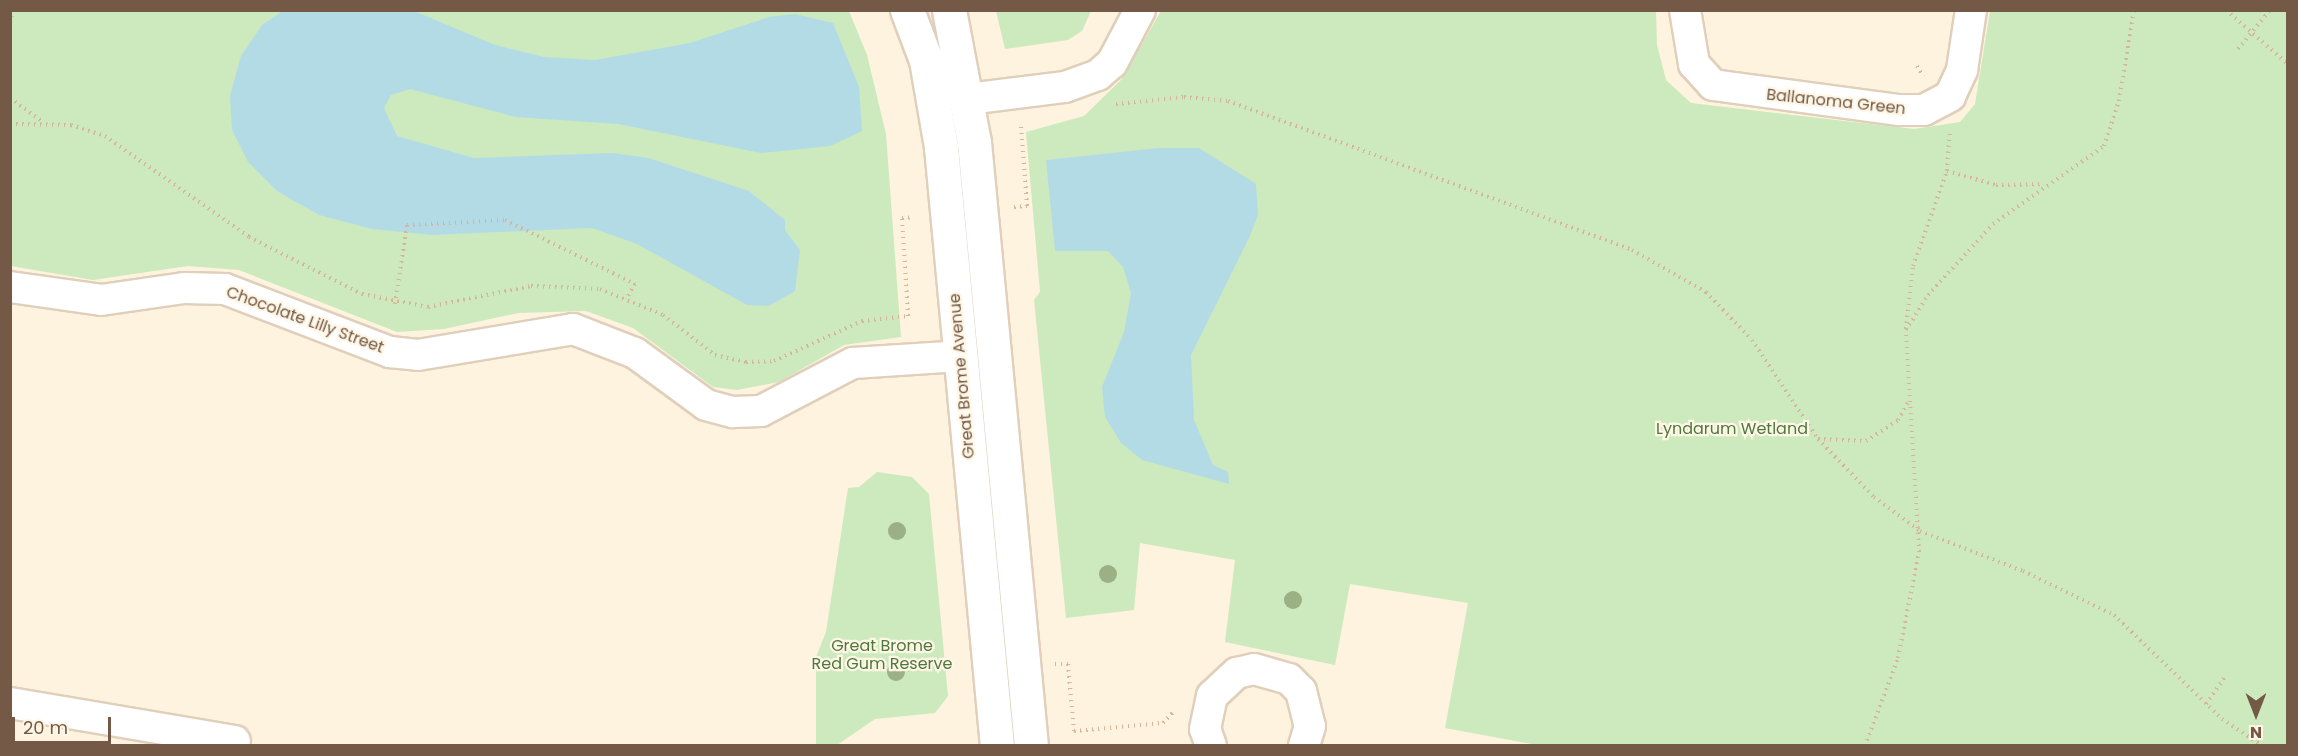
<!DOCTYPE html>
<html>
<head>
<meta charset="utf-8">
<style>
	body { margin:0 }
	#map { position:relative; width:2298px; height:756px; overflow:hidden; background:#fdf3de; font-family:Poppins,sans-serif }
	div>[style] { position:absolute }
	.green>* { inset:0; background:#cceabd }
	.water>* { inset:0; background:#b3dbe6 }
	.path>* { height:4px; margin-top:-2px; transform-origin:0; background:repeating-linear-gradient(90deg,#d7b599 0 1.5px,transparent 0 6px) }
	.roads { filter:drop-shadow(2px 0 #e0cfbb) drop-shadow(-2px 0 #e0cfbb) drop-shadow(0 2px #e0cfbb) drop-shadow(0 -2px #e0cfbb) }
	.street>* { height:30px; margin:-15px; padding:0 15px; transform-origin:15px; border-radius:15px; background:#fff }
	.secondary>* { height:33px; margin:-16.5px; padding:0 16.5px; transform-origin:16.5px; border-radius:16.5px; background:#fff }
	.trees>* { width:18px; height:18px; margin:-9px; border-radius:50%; background:#9cb086 }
	span { translate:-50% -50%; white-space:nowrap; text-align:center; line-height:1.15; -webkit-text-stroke:4.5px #fff6e5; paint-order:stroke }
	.street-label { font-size:16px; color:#735946 }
	.park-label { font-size:16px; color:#4c793e }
	.frame { position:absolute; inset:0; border:12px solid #735946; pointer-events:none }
	.north { position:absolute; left:2226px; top:684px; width:60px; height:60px; -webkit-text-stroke:4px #fff6e5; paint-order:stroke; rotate:180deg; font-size:16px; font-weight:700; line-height:24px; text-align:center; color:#735946 }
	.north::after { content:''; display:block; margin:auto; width:21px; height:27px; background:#735946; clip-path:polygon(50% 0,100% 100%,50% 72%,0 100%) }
	.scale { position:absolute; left:12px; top:717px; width:99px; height:27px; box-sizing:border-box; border:3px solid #735946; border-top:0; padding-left:8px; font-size:18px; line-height:21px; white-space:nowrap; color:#735946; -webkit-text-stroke:4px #fff6e5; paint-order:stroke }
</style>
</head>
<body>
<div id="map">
	<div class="green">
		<i style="clip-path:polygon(10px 11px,849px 11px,867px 55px,886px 134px,901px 337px,844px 345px,779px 382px,737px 390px,713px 387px,633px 328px,586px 311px,518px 313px,444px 329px,397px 332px,239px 270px,188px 266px,93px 280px,11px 266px)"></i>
		<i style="clip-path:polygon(996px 11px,996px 10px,1091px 11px,1082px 31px,1068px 40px,1005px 49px)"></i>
		<i style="clip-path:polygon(1161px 11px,1656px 11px,1657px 45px,1666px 80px,1691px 103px,1914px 129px,1960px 122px,1975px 104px,1990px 11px,2287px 11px,2287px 745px,1537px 745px,1445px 728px,1468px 603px,1350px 584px,1335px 665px,1225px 642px,1235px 560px,1140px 543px,1134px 610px,1066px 618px,1034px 300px,1040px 292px,1026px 132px,1084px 116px,1121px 80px)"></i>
		<i style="clip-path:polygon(877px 472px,912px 477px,929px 494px,948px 696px,935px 713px,875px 719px,837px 745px,816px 745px,816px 657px,826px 632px,848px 488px,859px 487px)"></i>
	</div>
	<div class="water">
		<i style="clip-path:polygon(284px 10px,414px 11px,495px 45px,544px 57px,595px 60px,690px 43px,769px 17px,795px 14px,833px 23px,859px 87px,862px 131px,830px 146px,761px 153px,618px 124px,516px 117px,410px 89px,391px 95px,384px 108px,397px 136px,474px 158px,613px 153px,649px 158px,749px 191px,785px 220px,785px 230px,800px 250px,795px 291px,769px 306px,747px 305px,637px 244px,592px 228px,432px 235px,372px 229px,319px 215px,277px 191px,248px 162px,232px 130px,230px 96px,241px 56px,262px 25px)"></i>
		<i style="clip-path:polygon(1159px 148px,1199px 148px,1256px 184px,1258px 215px,1249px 238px,1191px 355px,1194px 420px,1213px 465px,1228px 472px,1229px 484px,1142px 460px,1121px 443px,1105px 417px,1102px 387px,1124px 332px,1131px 293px,1123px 267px,1108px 251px,1055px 251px,1046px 160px)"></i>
	</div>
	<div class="path">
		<i style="left:2226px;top:10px;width:82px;rotate:41.1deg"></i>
		<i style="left:10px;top:23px;width:13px;rotate:-77deg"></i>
		<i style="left:2238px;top:49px;width:50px;rotate:-50.6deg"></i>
		<i style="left:1917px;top:66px;width:12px;rotate:59deg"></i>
		<i style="left:10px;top:98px;width:41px;rotate:36deg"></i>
		<i style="left:1116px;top:104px;width:68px;rotate:-5.9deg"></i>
		<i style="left:1184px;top:97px;width:44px;rotate:5.2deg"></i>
		<i style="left:1228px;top:101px;width:431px;rotate:20.2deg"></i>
		<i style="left:1632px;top:250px;width:85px;rotate:29.6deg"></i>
		<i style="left:1706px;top:292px;width:66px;rotate:46.2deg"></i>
		<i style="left:1752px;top:340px;width:119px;rotate:56.3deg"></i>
		<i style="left:1818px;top:439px;width:81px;rotate:46deg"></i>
		<i style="left:1874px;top:497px;width:57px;rotate:36.5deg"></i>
		<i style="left:1920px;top:531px;width:110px;rotate:21.2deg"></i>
		<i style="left:2023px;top:571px;width:101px;rotate:25.8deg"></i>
		<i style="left:2114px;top:615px;width:150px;rotate:43.9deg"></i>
		<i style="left:2222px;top:719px;width:49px;rotate:33.4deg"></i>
		<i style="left:10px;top:124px;width:61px;rotate:0.9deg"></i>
		<i style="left:71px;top:125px;width:36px;rotate:18deg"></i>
		<i style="left:105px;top:136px;width:176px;rotate:35deg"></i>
		<i style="left:249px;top:237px;width:127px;rotate:26.8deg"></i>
		<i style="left:362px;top:294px;width:67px;rotate:11.1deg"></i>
		<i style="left:428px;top:307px;width:105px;rotate:-11.5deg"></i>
		<i style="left:531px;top:286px;width:69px;rotate:2.5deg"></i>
		<i style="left:600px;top:289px;width:68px;rotate:22.4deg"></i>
		<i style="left:663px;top:315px;width:66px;rotate:37.6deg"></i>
		<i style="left:715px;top:355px;width:32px;rotate:13deg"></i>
		<i style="left:746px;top:362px;width:28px;rotate:-2deg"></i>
		<i style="left:774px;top:361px;width:97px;rotate:-24.4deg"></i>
		<i style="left:862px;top:321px;width:46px;rotate:-6.2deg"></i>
		<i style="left:908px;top:316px;width:98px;rotate:-93.5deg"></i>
		<i style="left:902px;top:218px;width:12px;rotate:-5deg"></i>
		<i style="left:1947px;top:171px;width:51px;rotate:15.9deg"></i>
		<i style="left:1996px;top:185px;width:47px;rotate:-1.2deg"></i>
		<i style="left:1014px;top:207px;width:13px;rotate:-4deg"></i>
		<i style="left:1027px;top:206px;width:80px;rotate:-94.3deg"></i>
		<i style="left:395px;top:304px;width:80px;rotate:-81.4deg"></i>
		<i style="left:407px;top:225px;width:98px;rotate:-2.9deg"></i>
		<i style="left:505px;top:220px;width:145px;rotate:26.2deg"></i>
		<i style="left:635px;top:284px;width:16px;rotate:120deg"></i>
		<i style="left:1906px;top:329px;width:63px;rotate:-83.7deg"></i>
		<i style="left:1913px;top:266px;width:101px;rotate:-70.3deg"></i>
		<i style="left:1947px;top:171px;width:41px;rotate:-85.8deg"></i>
		<i style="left:1818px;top:439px;width:48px;rotate:2.4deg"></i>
		<i style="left:1866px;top:441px;width:38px;rotate:-33deg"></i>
		<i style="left:1898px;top:420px;width:22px;rotate:-60deg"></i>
		<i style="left:1055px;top:664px;width:13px"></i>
		<i style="left:1068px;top:664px;width:67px;rotate:84.9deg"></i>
		<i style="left:1074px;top:731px;width:89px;rotate:-5.1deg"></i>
		<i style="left:1163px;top:723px;width:18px;rotate:-47deg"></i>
		<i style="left:2206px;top:704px;width:35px;rotate:-55deg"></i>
		<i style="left:1865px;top:746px;width:94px;rotate:-69.4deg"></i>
		<i style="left:1898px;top:658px;width:108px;rotate:-78.8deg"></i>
		<i style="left:1919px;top:552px;width:222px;rotate:-93.4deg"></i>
		<i style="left:1906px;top:330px;width:41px;rotate:-57.8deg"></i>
		<i style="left:1928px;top:295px;width:96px;rotate:-47.5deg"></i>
		<i style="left:1993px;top:224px;width:136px;rotate:-35.1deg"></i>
		<i style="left:2104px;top:146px;width:47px;rotate:-71.6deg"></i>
		<i style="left:2119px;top:101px;width:92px;rotate:-80.6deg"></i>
	</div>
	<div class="roads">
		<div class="street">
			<i style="left:1685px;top:10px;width:55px;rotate:80.5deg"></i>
			<i style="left:1694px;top:64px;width:28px;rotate:48deg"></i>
			<i style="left:1713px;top:85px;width:188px;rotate:7.7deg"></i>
			<i style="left:1899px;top:110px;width:25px"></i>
			<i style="left:1924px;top:110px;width:30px;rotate:-28deg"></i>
			<i style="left:1950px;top:96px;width:29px;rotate:-65deg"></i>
			<i style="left:1962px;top:70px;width:61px;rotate:-81.5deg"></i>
			<i style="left:968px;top:99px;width:98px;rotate:-7.1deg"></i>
			<i style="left:1065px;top:87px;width:35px;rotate:-20deg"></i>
			<i style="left:1098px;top:75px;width:18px;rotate:-41deg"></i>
			<i style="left:1112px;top:63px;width:60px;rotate:-62.2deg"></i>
			<i style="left:10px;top:287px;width:92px;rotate:8.1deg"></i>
			<i style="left:101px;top:300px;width:84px;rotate:-8.2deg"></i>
			<i style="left:184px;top:288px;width:41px;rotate:1.4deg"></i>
			<i style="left:225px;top:289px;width:177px;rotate:20.9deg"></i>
			<i style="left:390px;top:352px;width:28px;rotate:6deg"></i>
			<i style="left:418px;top:355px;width:157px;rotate:-9.5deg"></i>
			<i style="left:573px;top:329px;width:66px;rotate:21.2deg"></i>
			<i style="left:635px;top:353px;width:88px;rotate:36.2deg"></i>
			<i style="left:706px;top:405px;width:28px;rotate:15deg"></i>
			<i style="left:733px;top:412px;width:28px;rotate:-2deg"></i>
			<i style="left:761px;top:411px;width:104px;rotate:-27.6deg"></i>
			<i style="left:853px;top:363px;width:107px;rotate:-3.7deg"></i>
			<i style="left:10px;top:703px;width:228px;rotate:9.6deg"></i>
			<i style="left:1211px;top:746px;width:18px;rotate:-109deg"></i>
			<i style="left:1205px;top:729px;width:34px;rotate:-78deg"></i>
			<i style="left:1212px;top:696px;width:34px;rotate:-43deg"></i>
			<i style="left:1237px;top:673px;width:17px;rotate:-13deg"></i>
			<i style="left:1254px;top:669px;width:36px;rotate:16deg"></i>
			<i style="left:1289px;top:679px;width:17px;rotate:45deg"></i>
			<i style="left:1301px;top:691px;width:36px;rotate:76deg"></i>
			<i style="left:1310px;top:726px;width:21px;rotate:107deg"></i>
		</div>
		<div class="secondary">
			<i style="left:907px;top:10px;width:53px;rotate:69.2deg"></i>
			<i style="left:926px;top:60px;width:88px;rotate:80.2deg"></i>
			<i style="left:941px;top:147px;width:602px;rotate:84.66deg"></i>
			<i style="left:949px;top:10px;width:134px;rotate:79.3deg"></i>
			<i style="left:974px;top:142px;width:607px;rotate:84.61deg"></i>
		</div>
	</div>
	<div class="trees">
		<i style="left:897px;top:531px"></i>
		<i style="left:1108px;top:574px"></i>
		<i style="left:1293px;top:600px"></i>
		<i style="left:896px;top:672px"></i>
	</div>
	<div class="street-label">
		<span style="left:1836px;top:102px;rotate:6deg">Ballanoma Green</span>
		<span style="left:305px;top:320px;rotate:20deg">Chocolate Lilly Street</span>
		<span style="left:962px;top:376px;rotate:-95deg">Great Brome Avenue</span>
	</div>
	<div class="park-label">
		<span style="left:1732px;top:429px">Lyndarum Wetland</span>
		<span style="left:882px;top:655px">Great Brome<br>Red Gum Reserve</span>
	</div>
	<div class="frame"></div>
	<div class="north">N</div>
	<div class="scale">20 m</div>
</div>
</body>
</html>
